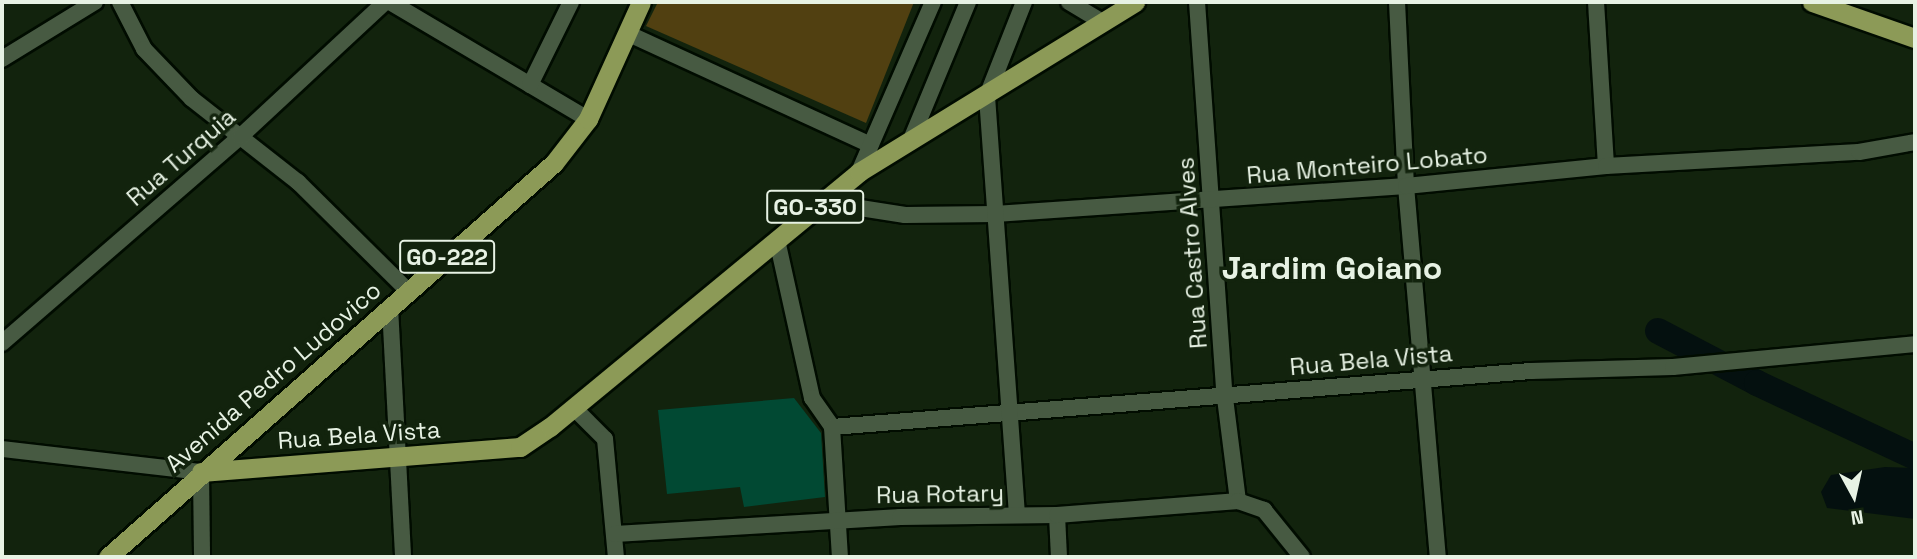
<!DOCTYPE html>
<html>
<head>
<meta charset="utf-8">
<style>
	body { margin:0 }
	#map { position:relative; width:1917px; height:559px; overflow:hidden; background:#12230d; font-family:"Space Grotesk",sans-serif }
	div>[style] { position:absolute }
	.green>* { inset:0; background:#514011 }
	.water>* { inset:0; background:#04100f }
	.river>* { height:26px; margin:-13px; padding:0 13px; transform-origin:13px; border-radius:13px; background:#04100f }
	.building>* { inset:0; background:#014933 }
	.roads { filter:drop-shadow(2px 0 #010c00) drop-shadow(-2px 0 #010c00) drop-shadow(0 2px #010c00) drop-shadow(0 -2px #010c00) }
	.minor>* { height:16px; margin:-8px; padding:0 8px; transform-origin:8px; border-radius:8px; background:#475a42 }
	.major>* { height:19px; margin:-9.5px; padding:0 9.5px; transform-origin:9.5px; border-radius:9.5px; background:#8c9a57 }
	span { translate:-50% -50%; white-space:nowrap; text-align:center; line-height:1.15; -webkit-text-stroke:7px #12230d; paint-order:stroke }
	.shield-label span { padding:2px 5px; background:#12230d; border:2px solid; border-radius:5px; -webkit-text-stroke-width:0 }
	.shield-label { font-size:23px; color:#e7f2e4; font-weight:700 }
	.street-label { font-size:24px; color:#e7f2e4 }
	.district-label { font-size:32px; color:#e7f2e4; font-weight:700 }
	.frame { position:absolute; inset:0; border:4px solid #e7f2e4; pointer-events:none }
	.north { position:absolute; left:1819px; top:461px; width:70px; height:70px; -webkit-text-stroke:5px #12230d; paint-order:stroke; rotate:172deg; font-size:19px; font-weight:700; line-height:28px; text-align:center; color:#e7f2e4 }
	.north::after { content:''; display:block; margin:auto; width:24px; height:32px; background:#e7f2e4; clip-path:polygon(50% 0,100% 100%,50% 72%,0 100%) }
</style>
</head>
<body>
<div id="map">
	<div class="green">
		<i style="clip-path:polygon(658px 2px,914px 2px,866px 123px,646px 26px)"></i>
	</div>
	<div class="water">
		<i style="clip-path:polygon(1885px 467px,1915px 468px,1915px 519px,1827px 508px,1821px 492px,1831px 475px)"></i>
	</div>
	<div class="river">
		<i style="left:1658px;top:331px;width:112px;rotate:27.7deg"></i>
		<i style="left:1757px;top:383px;width:174px;rotate:25.1deg"></i>
	</div>
	<div class="building">
		<i style="clip-path:polygon(794px 398px,821px 433px,825px 497px,744px 507px,740px 487px,667px 494px,658px 410px)"></i>
	</div>
	<div class="roads">
		<div class="minor">
			<i style="left:120px;top:2px;width:53px;rotate:62.9deg"></i>
			<i style="left:144px;top:49px;width:69px;rotate:46.2deg"></i>
			<i style="left:192px;top:99px;width:135px;rotate:38.1deg"></i>
			<i style="left:298px;top:182px;width:155px;rotate:44.7deg"></i>
			<i style="left:390px;top:2px;width:230px;rotate:30.6deg"></i>
			<i style="left:1069px;top:2px;width:37px;rotate:31deg"></i>
			<i style="left:1197px;top:2px;width:397px;rotate:86deg"></i>
			<i style="left:1225px;top:398px;width:104px;rotate:82.8deg"></i>
			<i style="left:1397px;top:2px;width:184px;rotate:87.2deg"></i>
			<i style="left:1406px;top:186px;width:372px;rotate:85.1deg"></i>
			<i style="left:1596px;top:2px;width:164px;rotate:86.5deg"></i>
			<i style="left:627px;top:33px;width:268px;rotate:24.7deg"></i>
			<i style="left:2px;top:59px;width:109px;rotate:-31.5deg"></i>
			<i style="left:530px;top:85px;width:93px;rotate:-63.7deg"></i>
			<i style="left:910px;top:142px;width:152px;rotate:-67.5deg"></i>
			<i style="left:859px;top:172px;width:185px;rotate:-66.5deg"></i>
			<i style="left:822px;top:202px;width:84px;rotate:8.9deg"></i>
			<i style="left:905px;top:215px;width:90px;rotate:-0.6deg"></i>
			<i style="left:995px;top:214px;width:412px;rotate:-3.9deg"></i>
			<i style="left:1406px;top:186px;width:201px;rotate:-5.7deg"></i>
			<i style="left:1606px;top:166px;width:253px;rotate:-3.2deg"></i>
			<i style="left:1859px;top:152px;width:57px;rotate:-10.1deg"></i>
			<i style="left:777px;top:240px;width:162px;rotate:77.5deg"></i>
			<i style="left:812px;top:398px;width:35px;rotate:55deg"></i>
			<i style="left:832px;top:427px;width:130px;rotate:86.5deg"></i>
			<i style="left:390px;top:307px;width:250px;rotate:87deg"></i>
			<i style="left:2px;top:343px;width:316px;rotate:-40.9deg"></i>
			<i style="left:241px;top:136px;width:197px;rotate:-42.9deg"></i>
			<i style="left:574px;top:408px;width:44px;rotate:45deg"></i>
			<i style="left:605px;top:439px;width:119px;rotate:84.7deg"></i>
			<i style="left:832px;top:427px;width:701px;rotate:-4.58deg"></i>
			<i style="left:1531px;top:371px;width:142px;rotate:-1.6deg"></i>
			<i style="left:1673px;top:367px;width:243px;rotate:-5.4deg"></i>
			<i style="left:2px;top:449px;width:200px;rotate:6.6deg"></i>
			<i style="left:201px;top:472px;width:85px;rotate:89.3deg"></i>
			<i style="left:1017px;top:515px;width:420px;rotate:-94.1deg"></i>
			<i style="left:987px;top:96px;width:101px;rotate:-68.5deg"></i>
			<i style="left:1057px;top:515px;width:42px;rotate:87.3deg"></i>
			<i style="left:615px;top:534px;width:286px;rotate:-3.4deg"></i>
			<i style="left:900px;top:517px;width:157px;rotate:-0.7deg"></i>
			<i style="left:1057px;top:515px;width:182px;rotate:-4.4deg"></i>
			<i style="left:1238px;top:501px;width:28px;rotate:19deg"></i>
			<i style="left:1264px;top:510px;width:60px;rotate:51deg"></i>
		</div>
		<div class="major">
			<i style="left:1812px;top:2px;width:109px;rotate:19.3deg"></i>
			<i style="left:201px;top:472px;width:320px;rotate:-4.5deg"></i>
			<i style="left:520px;top:447px;width:36px;rotate:-34deg"></i>
			<i style="left:550px;top:427px;width:401px;rotate:-39.5deg"></i>
			<i style="left:859px;top:172px;width:324px;rotate:-31.6deg"></i>
			<i style="left:108px;top:557px;width:595px;rotate:-41.46deg"></i>
			<i style="left:554px;top:163px;width:56px;rotate:-52.3deg"></i>
			<i style="left:588px;top:119px;width:128px;rotate:-65.6deg"></i>
		</div>
	</div>
	<div class="shield-label">
		<span style="left:815px;top:207px">GO-330</span>
		<span style="left:447px;top:257px">GO-222</span>
	</div>
	<div class="street-label">
		<span style="left:181px;top:157px;rotate:-41deg">Rua Turquia</span>
		<span style="left:1367px;top:165px;rotate:-5deg">Rua Monteiro Lobato</span>
		<span style="left:1192px;top:253px;rotate:-94deg">Rua Castro Alves</span>
		<span style="left:1371px;top:360px;rotate:-5deg">Rua Bela Vista</span>
		<span style="left:273px;top:377px;rotate:-41deg">Avenida Pedro Ludovico</span>
		<span style="left:359px;top:435px;rotate:-4deg">Rua Bela Vista</span>
		<span style="left:940px;top:494px;rotate:-1deg">Rua Rotary</span>
	</div>
	<div class="district-label">
		<span style="left:1332px;top:268px">Jardim Goiano</span>
	</div>
	<div class="frame"></div>
	<div class="north">N</div>
</div>
</body>
</html>
